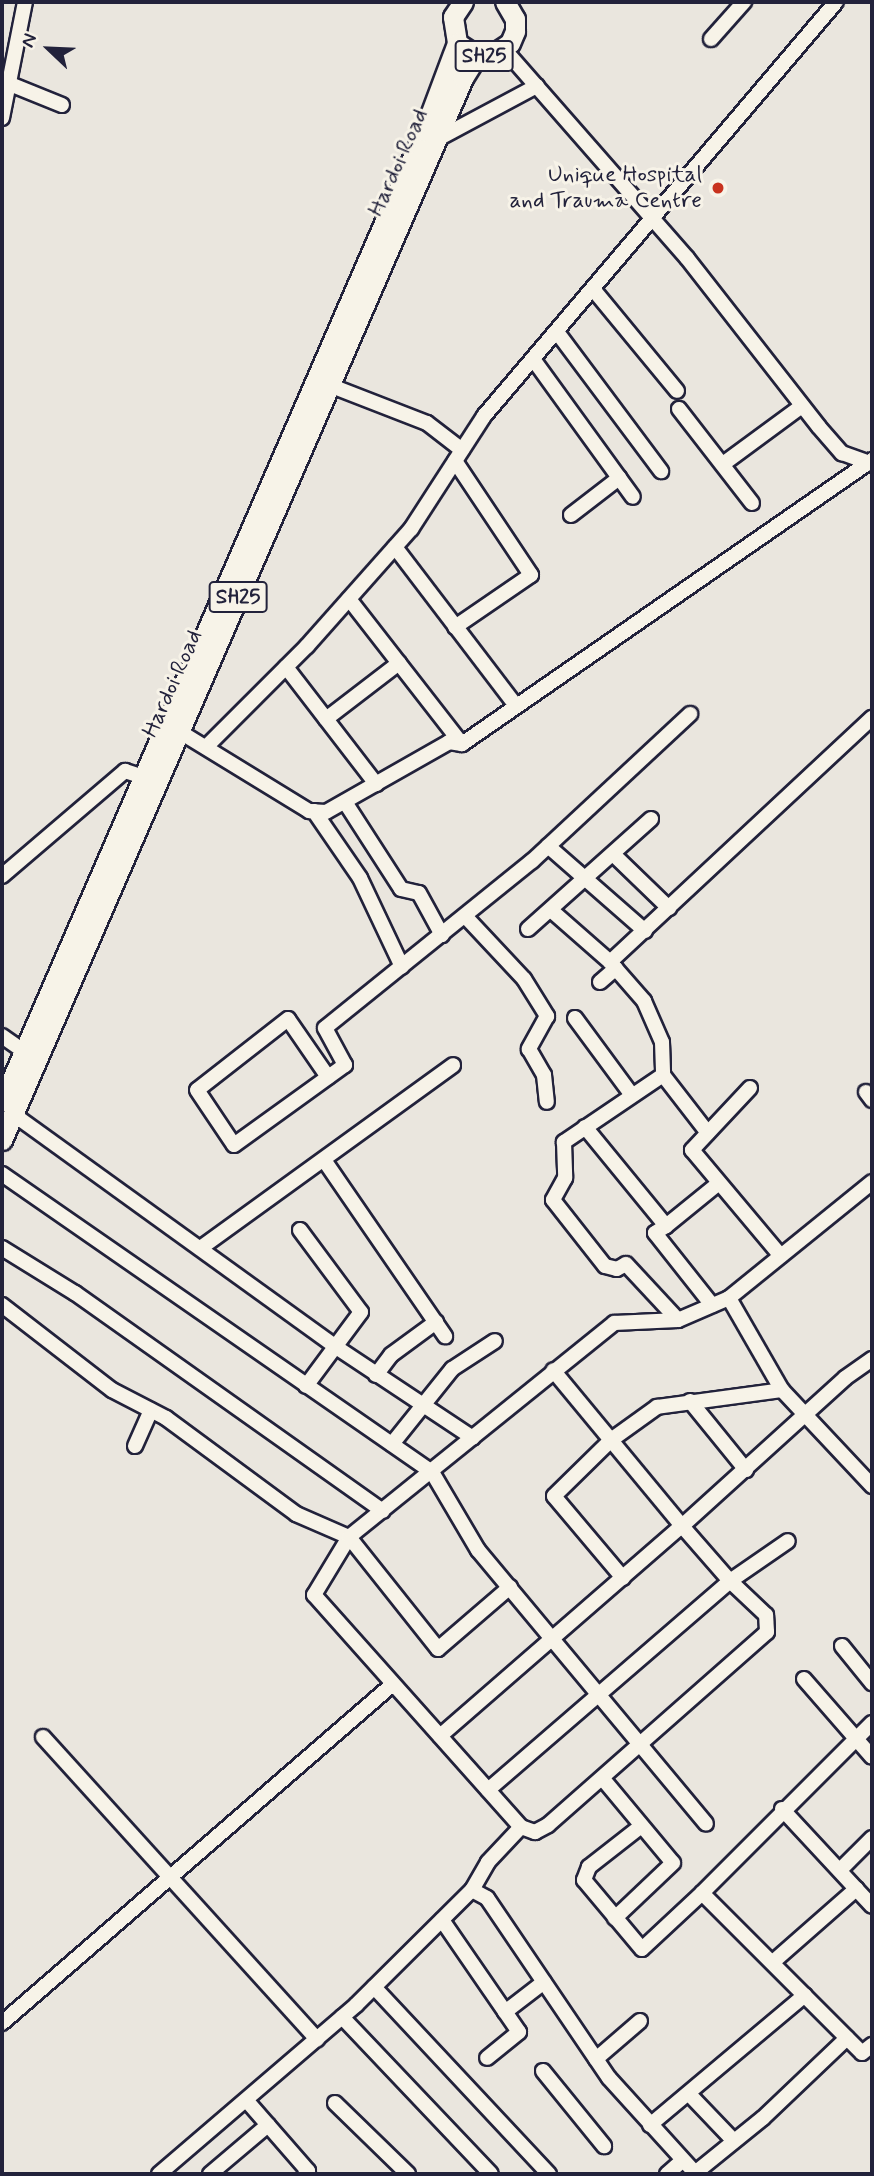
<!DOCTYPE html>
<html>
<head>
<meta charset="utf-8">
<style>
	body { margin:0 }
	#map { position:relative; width:874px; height:2176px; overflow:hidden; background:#eae6de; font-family:Mynerve,sans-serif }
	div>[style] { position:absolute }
	.roads { filter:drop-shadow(2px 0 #22223b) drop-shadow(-2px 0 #22223b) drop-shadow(0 2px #22223b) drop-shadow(0 -2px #22223b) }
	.minor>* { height:14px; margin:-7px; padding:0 7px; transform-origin:7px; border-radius:7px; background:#f7f3e8 }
	.major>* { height:19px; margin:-9.5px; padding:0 9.5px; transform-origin:9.5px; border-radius:9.5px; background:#f7f3e8 }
	.dots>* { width:19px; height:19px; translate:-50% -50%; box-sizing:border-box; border:4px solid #f7f3e8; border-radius:50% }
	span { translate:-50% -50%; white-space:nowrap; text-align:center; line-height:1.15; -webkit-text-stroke:6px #f7f3e8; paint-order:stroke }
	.shield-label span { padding:2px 5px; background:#f7f3e8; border:2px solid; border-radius:5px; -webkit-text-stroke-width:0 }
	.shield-label { font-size:21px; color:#22223b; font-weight:700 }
	.street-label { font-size:23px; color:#22223b }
	.poi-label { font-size:23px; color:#22223b }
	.right { translate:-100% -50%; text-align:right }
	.frame { position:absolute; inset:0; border:4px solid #22223b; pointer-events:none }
	.north { position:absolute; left:14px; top:14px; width:70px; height:70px; -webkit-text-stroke:5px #f7f3e8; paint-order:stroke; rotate:293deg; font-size:19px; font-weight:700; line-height:28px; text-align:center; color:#22223b }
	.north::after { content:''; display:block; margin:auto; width:24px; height:32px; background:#22223b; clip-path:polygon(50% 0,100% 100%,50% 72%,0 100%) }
</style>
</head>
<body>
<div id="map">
	<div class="roads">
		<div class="minor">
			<i style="left:711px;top:39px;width:50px;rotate:-48.3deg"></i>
			<i style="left:504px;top:49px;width:278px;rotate:48.8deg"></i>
			<i style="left:687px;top:258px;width:214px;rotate:52deg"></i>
			<i style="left:819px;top:427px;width:35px;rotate:49deg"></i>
			<i style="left:842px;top:453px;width:32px;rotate:20deg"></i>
			<i style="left:10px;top:84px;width:56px;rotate:22deg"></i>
			<i style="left:2px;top:118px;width:118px;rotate:-78.8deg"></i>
			<i style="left:432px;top:142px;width:119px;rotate:-28.1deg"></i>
			<i style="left:593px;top:289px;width:132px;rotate:50.5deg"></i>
			<i style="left:557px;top:332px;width:174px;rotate:53.2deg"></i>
			<i style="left:533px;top:359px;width:170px;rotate:54.1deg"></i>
			<i style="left:329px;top:385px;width:105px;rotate:21.2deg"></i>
			<i style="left:427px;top:423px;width:44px;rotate:37.6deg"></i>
			<i style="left:679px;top:409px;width:119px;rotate:52.2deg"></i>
			<i style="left:455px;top:461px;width:137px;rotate:56.3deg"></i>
			<i style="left:531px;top:575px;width:92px;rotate:145.6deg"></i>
			<i style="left:723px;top:464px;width:98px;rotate:-36.3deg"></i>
			<i style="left:571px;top:515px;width:61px;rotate:-37.6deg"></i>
			<i style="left:395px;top:547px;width:200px;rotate:52.7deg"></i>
			<i style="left:349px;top:599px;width:184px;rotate:52.1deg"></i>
			<i style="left:286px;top:667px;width:148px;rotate:52.4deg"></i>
			<i style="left:326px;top:719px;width:92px;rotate:-37.5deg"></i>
			<i style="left:172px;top:727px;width:161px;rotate:31.5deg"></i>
			<i style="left:309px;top:811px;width:17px;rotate:3deg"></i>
			<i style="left:326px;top:812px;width:142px;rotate:-29.6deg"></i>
			<i style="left:449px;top:742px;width:13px;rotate:9deg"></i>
			<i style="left:462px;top:744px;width:499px;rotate:-34.7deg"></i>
			<i style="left:206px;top:747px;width:143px;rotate:-45deg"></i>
			<i style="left:307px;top:646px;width:157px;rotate:-48.4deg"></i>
			<i style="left:411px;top:529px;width:135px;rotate:-57.1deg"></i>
			<i style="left:484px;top:416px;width:543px;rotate:-49.63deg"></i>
			<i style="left:345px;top:802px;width:103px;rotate:57.2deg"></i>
			<i style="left:401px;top:889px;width:18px;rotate:13deg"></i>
			<i style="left:419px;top:893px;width:48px;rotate:61.3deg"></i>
			<i style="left:314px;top:811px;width:81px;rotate:55.5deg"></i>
			<i style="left:360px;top:878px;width:98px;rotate:64.7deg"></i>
			<i style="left:548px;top:846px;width:129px;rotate:41.2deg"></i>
			<i style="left:613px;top:854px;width:78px;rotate:44deg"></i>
			<i style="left:2px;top:876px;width:162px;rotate:-40.5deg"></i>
			<i style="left:125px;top:771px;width:20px;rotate:18deg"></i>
			<i style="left:552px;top:911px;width:77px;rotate:41.3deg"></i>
			<i style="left:610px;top:962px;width:52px;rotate:48.9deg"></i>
			<i style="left:644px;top:1001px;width:45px;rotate:66.3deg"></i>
			<i style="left:662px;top:1042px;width:33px;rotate:88deg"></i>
			<i style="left:663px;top:1075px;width:73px;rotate:52.2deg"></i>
			<i style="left:465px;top:916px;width:86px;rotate:46.9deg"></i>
			<i style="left:524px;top:979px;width:44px;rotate:58.1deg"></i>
			<i style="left:547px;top:1016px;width:38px;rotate:119deg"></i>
			<i style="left:529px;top:1049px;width:30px;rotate:60deg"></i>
			<i style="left:544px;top:1075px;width:27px;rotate:84deg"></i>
			<i style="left:528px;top:929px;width:165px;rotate:-41.8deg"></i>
			<i style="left:610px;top:962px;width:358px;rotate:-43deg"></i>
			<i style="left:600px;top:982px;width:21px;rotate:-41deg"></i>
			<i style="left:575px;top:1018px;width:94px;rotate:53.6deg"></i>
			<i style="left:2px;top:1036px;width:33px;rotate:35deg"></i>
			<i style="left:663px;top:1075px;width:120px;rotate:145.9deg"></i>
			<i style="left:564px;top:1142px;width:36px;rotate:88deg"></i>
			<i style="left:565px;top:1178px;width:25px;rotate:119deg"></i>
			<i style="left:553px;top:1200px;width:84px;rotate:51.8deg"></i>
			<i style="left:605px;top:1266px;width:12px;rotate:14deg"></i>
			<i style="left:617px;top:1269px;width:10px;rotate:-29deg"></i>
			<i style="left:626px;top:1264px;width:76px;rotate:47.1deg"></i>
			<i style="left:328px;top:1077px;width:70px;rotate:-124.6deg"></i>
			<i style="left:288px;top:1019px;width:115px;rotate:142deg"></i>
			<i style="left:197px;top:1090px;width:66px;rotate:56.1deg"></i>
			<i style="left:234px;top:1145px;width:137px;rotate:-35.8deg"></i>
			<i style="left:345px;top:1065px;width:42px;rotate:-118.4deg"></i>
			<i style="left:325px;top:1028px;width:266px;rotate:-38.9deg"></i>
			<i style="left:532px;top:861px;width:216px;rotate:-42.9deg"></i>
			<i style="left:750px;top:1088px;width:85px;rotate:133.1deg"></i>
			<i style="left:692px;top:1150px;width:138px;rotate:50deg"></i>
			<i style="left:866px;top:1092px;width:10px;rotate:53deg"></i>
			<i style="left:13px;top:1114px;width:398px;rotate:35.8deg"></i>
			<i style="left:336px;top:1347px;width:164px;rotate:33.6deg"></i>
			<i style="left:585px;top:1127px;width:128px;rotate:50.7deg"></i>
			<i style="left:666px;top:1226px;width:13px;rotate:148deg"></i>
			<i style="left:655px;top:1233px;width:92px;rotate:51.6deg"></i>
			<i style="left:324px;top:1160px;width:214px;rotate:55.5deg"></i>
			<i style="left:2px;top:1174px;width:523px;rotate:34.72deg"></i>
			<i style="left:432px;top:1472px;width:91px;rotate:59.5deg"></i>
			<i style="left:478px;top:1550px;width:356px;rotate:50.2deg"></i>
			<i style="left:666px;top:1226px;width:68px;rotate:-39.1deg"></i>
			<i style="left:300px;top:1230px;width:102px;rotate:53.4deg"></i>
			<i style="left:361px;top:1312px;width:92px;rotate:126.6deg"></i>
			<i style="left:202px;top:1247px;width:310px;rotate:-35.9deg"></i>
			<i style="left:2px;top:1248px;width:86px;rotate:31.7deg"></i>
			<i style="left:75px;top:1293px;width:377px;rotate:35.3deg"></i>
			<i style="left:729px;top:1298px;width:106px;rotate:60.1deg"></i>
			<i style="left:782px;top:1390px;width:132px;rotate:46.8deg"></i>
			<i style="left:2px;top:1305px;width:139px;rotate:37.7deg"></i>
			<i style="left:112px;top:1390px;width:61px;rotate:27.4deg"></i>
			<i style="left:166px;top:1418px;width:162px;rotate:36.4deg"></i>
			<i style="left:296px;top:1514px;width:58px;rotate:23.5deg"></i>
			<i style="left:349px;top:1537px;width:143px;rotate:51.5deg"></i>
			<i style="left:438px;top:1649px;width:95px;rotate:-40.7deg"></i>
			<i style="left:376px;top:1375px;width:25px;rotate:-53deg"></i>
			<i style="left:391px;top:1355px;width:56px;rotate:-36.3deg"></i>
			<i style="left:690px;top:1401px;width:89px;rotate:50.9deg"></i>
			<i style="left:392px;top:1444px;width:96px;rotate:-51.3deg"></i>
			<i style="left:452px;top:1369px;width:51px;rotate:-33.1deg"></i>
			<i style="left:135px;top:1446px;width:39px;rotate:-66deg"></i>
			<i style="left:623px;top:1578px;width:107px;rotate:-130.1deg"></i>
			<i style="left:554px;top:1496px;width:80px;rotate:-44.5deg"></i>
			<i style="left:611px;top:1440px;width:57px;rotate:-35.7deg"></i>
			<i style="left:657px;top:1407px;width:126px;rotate:-7.7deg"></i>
			<i style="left:842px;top:1646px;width:48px;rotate:51deg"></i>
			<i style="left:804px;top:1679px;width:103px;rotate:48.9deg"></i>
			<i style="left:872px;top:1723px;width:240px;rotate:135deg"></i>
			<i style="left:702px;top:1893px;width:226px;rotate:45deg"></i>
			<i style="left:862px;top:2053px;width:13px;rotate:-39deg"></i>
			<i style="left:440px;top:1736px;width:320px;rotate:-41deg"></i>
			<i style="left:682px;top:1526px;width:202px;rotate:-129.6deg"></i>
			<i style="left:43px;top:1737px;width:408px;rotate:47.8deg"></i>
			<i style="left:603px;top:1779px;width:109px;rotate:50.2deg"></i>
			<i style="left:673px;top:1863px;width:80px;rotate:136.5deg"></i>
			<i style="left:488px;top:1790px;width:320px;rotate:-40.8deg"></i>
			<i style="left:730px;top:1581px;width:73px;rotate:-131.1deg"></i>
			<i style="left:682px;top:1526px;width:220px;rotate:-42.2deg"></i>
			<i style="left:845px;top:1378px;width:33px;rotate:-35deg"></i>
			<i style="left:782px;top:1809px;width:132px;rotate:47.1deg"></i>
			<i style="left:521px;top:1827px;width:15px;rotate:20deg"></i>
			<i style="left:535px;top:1832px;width:15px;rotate:-28deg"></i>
			<i style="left:548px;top:1825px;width:292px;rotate:-41.4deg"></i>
			<i style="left:767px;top:1632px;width:17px;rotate:-93deg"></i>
			<i style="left:766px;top:1615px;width:50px;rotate:-136.6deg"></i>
			<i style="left:730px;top:1581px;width:70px;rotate:-34.6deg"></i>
			<i style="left:640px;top:1827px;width:65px;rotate:141.9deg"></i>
			<i style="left:589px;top:1867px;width:14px;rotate:111deg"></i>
			<i style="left:584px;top:1880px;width:90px;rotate:50deg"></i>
			<i style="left:642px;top:1949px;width:82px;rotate:-43deg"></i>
			<i style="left:841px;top:1869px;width:44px;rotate:-45deg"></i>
			<i style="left:472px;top:1890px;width:17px;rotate:28deg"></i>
			<i style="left:487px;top:1898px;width:217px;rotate:55.9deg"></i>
			<i style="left:609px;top:2078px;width:130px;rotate:47.8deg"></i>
			<i style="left:442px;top:1920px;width:136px;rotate:55.5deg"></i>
			<i style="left:519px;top:2032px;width:41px;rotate:140.9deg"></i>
			<i style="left:773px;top:1962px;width:111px;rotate:-41.3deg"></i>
			<i style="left:374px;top:1987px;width:256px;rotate:46.9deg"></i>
			<i style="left:505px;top:2012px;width:49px;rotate:-37.6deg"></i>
			<i style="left:342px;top:2017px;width:216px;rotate:46.5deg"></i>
			<i style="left:2px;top:2023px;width:517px;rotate:-40.93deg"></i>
			<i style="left:596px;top:2059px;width:58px;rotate:-40.8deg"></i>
			<i style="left:543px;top:2071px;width:97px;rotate:50.9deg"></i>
			<i style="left:690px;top:2095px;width:61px;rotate:46.3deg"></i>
			<i style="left:247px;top:2101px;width:93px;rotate:48.9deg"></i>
			<i style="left:308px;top:2171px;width:4px;rotate:135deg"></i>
			<i style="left:335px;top:2103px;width:102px;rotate:44.2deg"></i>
			<i style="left:650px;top:2125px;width:202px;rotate:-40deg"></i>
			<i style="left:695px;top:2173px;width:87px;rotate:-39deg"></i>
			<i style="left:763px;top:2118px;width:116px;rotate:-43.6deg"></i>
			<i style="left:159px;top:2174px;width:260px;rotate:-40.6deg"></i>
			<i style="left:356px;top:2005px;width:163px;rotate:-44.8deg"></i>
			<i style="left:472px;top:1890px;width:32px;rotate:-60deg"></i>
			<i style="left:488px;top:1862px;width:48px;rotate:-46.7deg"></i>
			<i style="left:521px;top:1827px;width:311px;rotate:-131.7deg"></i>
			<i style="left:314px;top:1595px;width:68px;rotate:-58.9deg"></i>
			<i style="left:349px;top:1537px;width:341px;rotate:-38.9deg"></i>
			<i style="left:614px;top:1323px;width:64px;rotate:-2.7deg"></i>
			<i style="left:678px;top:1320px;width:56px;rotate:-23.3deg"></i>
			<i style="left:729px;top:1298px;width:184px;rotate:-39deg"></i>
			<i style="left:210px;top:2174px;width:76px;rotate:-40.2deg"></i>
			<i style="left:667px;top:2174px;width:20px;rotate:-41deg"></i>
		</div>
		<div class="major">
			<i style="left:463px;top:2px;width:18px;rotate:124deg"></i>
			<i style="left:453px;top:17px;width:26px;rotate:81deg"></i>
			<i style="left:457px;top:43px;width:24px;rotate:33deg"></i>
			<i style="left:477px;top:56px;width:12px;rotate:5deg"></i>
			<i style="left:489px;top:57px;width:25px;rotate:-34deg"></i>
			<i style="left:510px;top:43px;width:13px;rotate:-67deg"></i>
			<i style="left:515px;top:31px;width:12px;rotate:-90deg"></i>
			<i style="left:515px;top:19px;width:20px;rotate:-120deg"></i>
			<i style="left:2px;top:1102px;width:1059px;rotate:-66.51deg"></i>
			<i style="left:424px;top:131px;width:94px;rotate:-69.4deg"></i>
			<i style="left:2px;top:1140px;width:1158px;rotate:-66.53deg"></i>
			<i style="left:463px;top:78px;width:26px;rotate:-58deg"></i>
		</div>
	</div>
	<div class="dots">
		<i style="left:718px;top:188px;background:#c8321e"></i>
	</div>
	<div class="shield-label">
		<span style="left:484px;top:56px">SH25</span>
		<span style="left:238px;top:597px">SH25</span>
	</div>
	<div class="street-label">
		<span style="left:399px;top:163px;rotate:-66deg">Hardoi Road</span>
		<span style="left:173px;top:684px;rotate:-66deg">Hardoi Road</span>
	</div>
	<div class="poi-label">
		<span class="right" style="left:702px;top:188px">Unique Hospital<br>and Trauma Centre</span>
	</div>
	<div class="frame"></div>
	<div class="north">N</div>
</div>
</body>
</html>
